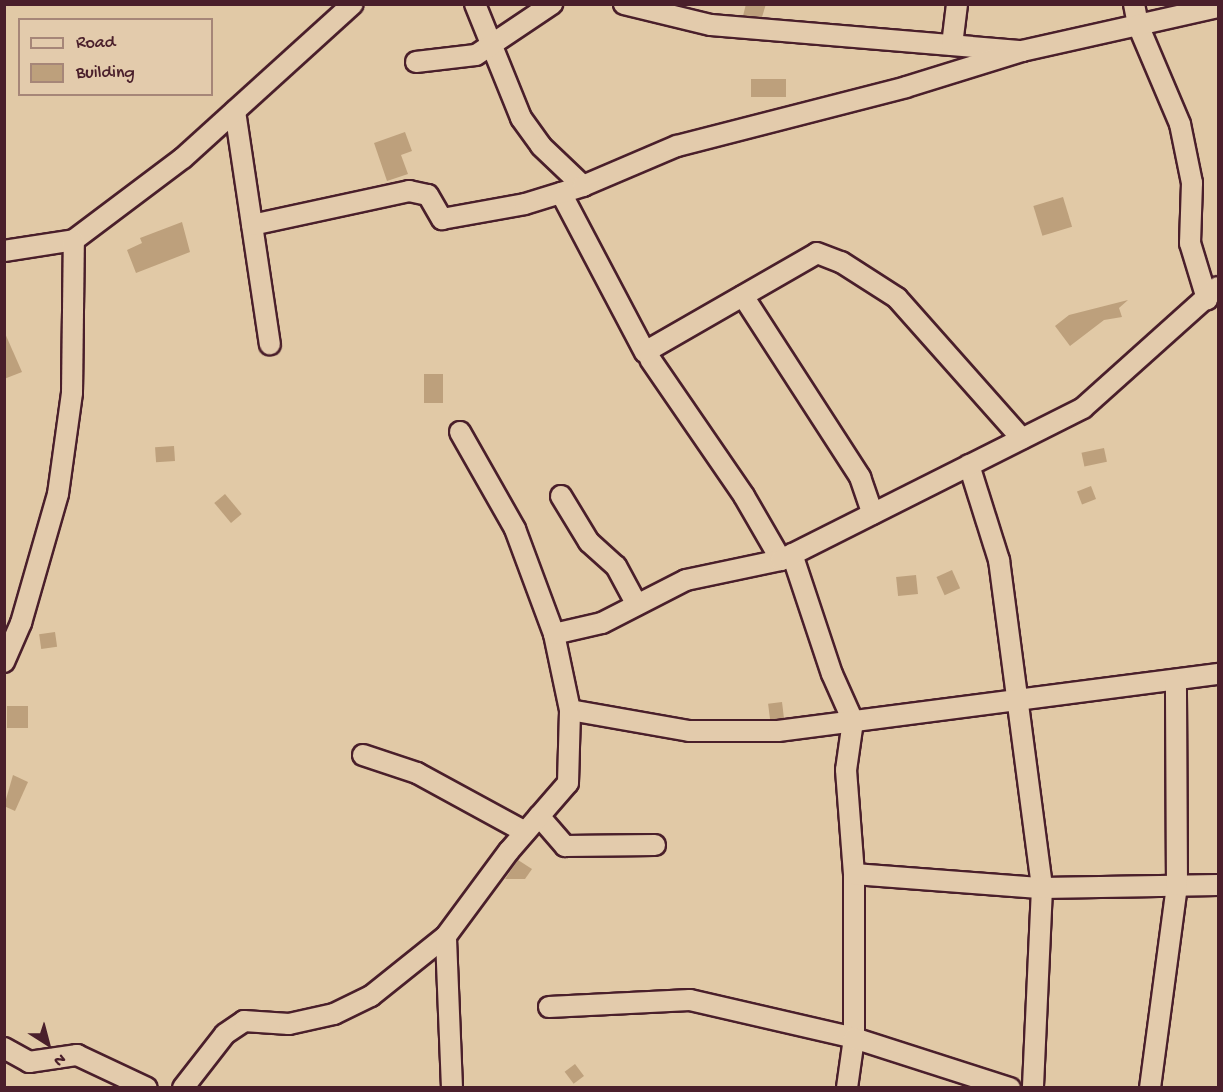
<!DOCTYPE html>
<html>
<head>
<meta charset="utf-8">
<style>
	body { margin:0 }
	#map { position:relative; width:1223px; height:1092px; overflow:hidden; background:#e1c9a6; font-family:"Gochi Hand",sans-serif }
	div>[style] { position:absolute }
	.building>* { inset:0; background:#bda07c; transform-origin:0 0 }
	.roads { filter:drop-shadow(2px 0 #4a1f2b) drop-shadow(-2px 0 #4a1f2b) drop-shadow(0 2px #4a1f2b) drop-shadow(0 -2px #4a1f2b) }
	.minor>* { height:20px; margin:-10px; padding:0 10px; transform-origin:10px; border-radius:10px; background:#e3cbac }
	span { translate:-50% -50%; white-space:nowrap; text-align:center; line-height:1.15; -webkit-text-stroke:4.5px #e3cbac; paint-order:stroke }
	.frame { position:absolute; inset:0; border:6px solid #4a1f2b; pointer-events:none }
	.legend { position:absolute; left:18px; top:18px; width:195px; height:78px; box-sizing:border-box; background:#e3cbac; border:2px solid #a68678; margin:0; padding:8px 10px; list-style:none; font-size:18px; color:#4a1f2b }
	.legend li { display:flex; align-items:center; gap:12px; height:30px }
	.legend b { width:30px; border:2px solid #a68678 }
	.north { position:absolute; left:18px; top:1014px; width:60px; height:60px; -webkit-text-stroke:4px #e3cbac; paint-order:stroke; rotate:144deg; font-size:16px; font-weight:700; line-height:24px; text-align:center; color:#4a1f2b }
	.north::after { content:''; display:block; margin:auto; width:21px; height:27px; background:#4a1f2b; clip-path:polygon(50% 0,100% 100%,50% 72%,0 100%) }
</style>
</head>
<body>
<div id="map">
	<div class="building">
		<i style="clip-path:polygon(746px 4px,766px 4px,762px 17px,743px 16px)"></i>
		<i style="left:786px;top:79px;width:18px;height:35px;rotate:90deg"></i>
		<i style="clip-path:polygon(405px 132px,412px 151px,401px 155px,408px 174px,387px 181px,374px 143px)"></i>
		<i style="left:1063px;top:197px;width:31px;height:31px;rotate:73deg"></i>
		<i style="clip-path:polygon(182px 222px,190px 252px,136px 273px,127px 250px,142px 243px,140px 238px)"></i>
		<i style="clip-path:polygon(1128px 300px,1119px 308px,1122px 317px,1104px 320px,1070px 346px,1055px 326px,1069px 315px)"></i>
		<i style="clip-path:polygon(4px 331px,22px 372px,4px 379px)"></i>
		<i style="left:443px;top:374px;width:29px;height:19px;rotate:90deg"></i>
		<i style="left:174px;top:446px;width:15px;height:19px;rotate:86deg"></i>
		<i style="left:1104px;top:448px;width:14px;height:23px;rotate:78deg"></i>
		<i style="left:1091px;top:486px;width:14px;height:15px;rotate:69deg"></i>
		<i style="left:225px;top:494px;width:26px;height:14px;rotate:50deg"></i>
		<i style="left:952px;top:570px;width:20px;height:17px;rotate:66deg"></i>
		<i style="left:916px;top:575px;width:19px;height:20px;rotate:84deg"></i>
		<i style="left:55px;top:632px;width:15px;height:16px;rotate:82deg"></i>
		<i style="left:782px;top:702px;width:16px;height:14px;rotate:83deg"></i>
		<i style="left:7px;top:706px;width:21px;height:22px"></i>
		<i style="clip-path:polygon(13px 775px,28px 782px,15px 811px,4px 806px)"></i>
		<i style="clip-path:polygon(518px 860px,532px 869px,525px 879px,505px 879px)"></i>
		<i style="left:575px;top:1064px;width:15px;height:13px;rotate:53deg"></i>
	</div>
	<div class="roads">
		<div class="minor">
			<i style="left:475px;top:4px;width:123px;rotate:68deg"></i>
			<i style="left:521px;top:118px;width:34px;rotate:54deg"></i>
			<i style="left:541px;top:146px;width:58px;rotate:43.6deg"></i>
			<i style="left:624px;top:4px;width:89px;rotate:13.6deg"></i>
			<i style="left:711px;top:25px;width:312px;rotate:4.8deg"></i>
			<i style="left:1022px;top:51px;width:119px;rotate:-12.6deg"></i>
			<i style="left:1138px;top:25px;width:108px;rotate:67deg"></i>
			<i style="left:1180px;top:124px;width:60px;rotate:78.5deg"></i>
			<i style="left:1192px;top:183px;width:60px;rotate:91.9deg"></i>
			<i style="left:1190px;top:243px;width:59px;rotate:73.1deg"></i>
			<i style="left:1134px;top:4px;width:21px;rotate:79deg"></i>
			<i style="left:1138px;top:25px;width:82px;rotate:-12.7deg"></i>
			<i style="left:952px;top:45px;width:41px;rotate:-83deg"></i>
			<i style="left:416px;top:62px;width:60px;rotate:-6.7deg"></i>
			<i style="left:476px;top:55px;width:92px;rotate:-33.9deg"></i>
			<i style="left:235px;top:111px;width:236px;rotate:81.5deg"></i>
			<i style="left:561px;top:193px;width:180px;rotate:62.2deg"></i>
			<i style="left:645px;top:352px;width:198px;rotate:-29.9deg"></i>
			<i style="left:817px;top:253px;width:26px;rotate:21deg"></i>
			<i style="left:841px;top:262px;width:67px;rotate:32.7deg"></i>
			<i style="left:897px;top:298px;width:188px;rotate:48.4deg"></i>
			<i style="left:252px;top:225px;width:161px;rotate:-12.2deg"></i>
			<i style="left:409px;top:191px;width:19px;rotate:12deg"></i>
			<i style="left:428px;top:195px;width:28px;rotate:60deg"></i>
			<i style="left:442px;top:219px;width:84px;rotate:-10.2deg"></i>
			<i style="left:525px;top:204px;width:61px;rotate:-17.2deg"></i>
			<i style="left:583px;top:186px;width:102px;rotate:-23.1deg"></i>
			<i style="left:677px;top:146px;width:236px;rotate:-14.4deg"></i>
			<i style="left:906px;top:87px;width:121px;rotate:-17.2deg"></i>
			<i style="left:4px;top:251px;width:71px;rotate:-8.9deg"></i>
			<i style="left:74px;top:240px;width:136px;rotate:-37deg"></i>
			<i style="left:183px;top:158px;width:229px;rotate:-42.2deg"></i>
			<i style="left:743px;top:296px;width:216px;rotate:57.1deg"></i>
			<i style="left:860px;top:477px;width:39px;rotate:71deg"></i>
			<i style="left:650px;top:359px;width:166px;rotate:55.5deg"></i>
			<i style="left:744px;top:496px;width:74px;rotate:60deg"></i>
			<i style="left:460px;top:432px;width:112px;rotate:60.4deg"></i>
			<i style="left:515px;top:529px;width:112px;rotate:69.6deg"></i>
			<i style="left:969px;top:465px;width:100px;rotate:72.5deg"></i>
			<i style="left:999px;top:560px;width:331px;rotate:82.5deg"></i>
			<i style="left:1042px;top:888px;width:200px;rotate:92.6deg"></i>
			<i style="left:561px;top:496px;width:54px;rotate:58.7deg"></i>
			<i style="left:589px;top:542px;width:36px;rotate:42deg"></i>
			<i style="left:616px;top:566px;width:44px;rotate:61.7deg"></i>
			<i style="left:792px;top:554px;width:126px;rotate:71.6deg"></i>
			<i style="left:832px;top:674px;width:51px;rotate:65.9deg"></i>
			<i style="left:853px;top:721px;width:49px;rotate:98.1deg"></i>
			<i style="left:846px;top:770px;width:104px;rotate:85.6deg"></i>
			<i style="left:854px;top:874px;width:164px;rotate:90deg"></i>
			<i style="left:854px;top:1038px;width:50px;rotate:98deg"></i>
			<i style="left:4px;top:662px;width:43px;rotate:-66.4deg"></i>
			<i style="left:21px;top:623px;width:134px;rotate:-74deg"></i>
			<i style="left:58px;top:494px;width:102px;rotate:-82.1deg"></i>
			<i style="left:72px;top:393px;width:153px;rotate:-89.3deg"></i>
			<i style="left:570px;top:710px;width:121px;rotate:10deg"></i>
			<i style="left:689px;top:731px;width:89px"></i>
			<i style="left:778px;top:731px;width:444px;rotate:-7.4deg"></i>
			<i style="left:363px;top:755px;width:57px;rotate:18.4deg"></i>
			<i style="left:417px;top:773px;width:123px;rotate:28.6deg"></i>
			<i style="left:539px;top:816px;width:40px;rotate:49deg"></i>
			<i style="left:565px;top:846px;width:90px;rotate:-0.6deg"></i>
			<i style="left:854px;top:874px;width:189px;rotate:4.3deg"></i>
			<i style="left:1042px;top:888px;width:176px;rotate:-1deg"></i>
			<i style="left:549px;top:1007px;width:141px;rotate:-2.8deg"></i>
			<i style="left:690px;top:1000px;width:168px;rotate:13deg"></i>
			<i style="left:854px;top:1038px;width:164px;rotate:17.8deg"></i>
			<i style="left:4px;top:1048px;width:29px;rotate:29deg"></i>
			<i style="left:29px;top:1062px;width:49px;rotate:-8.3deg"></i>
			<i style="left:77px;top:1055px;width:77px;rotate:25.2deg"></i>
			<i style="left:183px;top:1088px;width:68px;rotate:-52.1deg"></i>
			<i style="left:225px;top:1034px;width:23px;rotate:-34deg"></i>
			<i style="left:244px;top:1021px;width:45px;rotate:3.8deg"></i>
			<i style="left:289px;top:1024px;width:46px;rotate:-12.5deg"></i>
			<i style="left:334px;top:1014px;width:41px;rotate:-25.9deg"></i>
			<i style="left:371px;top:996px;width:96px;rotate:-38.7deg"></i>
			<i style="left:452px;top:1088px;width:152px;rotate:-92.3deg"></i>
			<i style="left:446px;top:936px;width:106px;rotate:-53.5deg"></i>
			<i style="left:509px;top:851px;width:90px;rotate:-49.1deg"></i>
			<i style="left:568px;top:783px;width:73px;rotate:-88.4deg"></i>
			<i style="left:570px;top:710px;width:78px;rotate:-101.9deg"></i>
			<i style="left:554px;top:634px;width:49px;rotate:-12.9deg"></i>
			<i style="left:602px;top:623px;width:94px;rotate:-27.1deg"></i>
			<i style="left:686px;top:580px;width:97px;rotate:-11.9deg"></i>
			<i style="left:781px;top:560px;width:338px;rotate:-26.7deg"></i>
			<i style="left:1083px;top:408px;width:181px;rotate:-41.9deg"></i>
			<i style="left:1150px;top:1088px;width:205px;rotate:-82.4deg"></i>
			<i style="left:1177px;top:885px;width:205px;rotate:-90.3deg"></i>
		</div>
	</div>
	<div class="frame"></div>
	<ul class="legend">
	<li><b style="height:8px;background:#e3cbac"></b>Road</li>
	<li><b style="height:16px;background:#bda07c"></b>Building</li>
	</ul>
	<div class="north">N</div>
</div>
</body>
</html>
